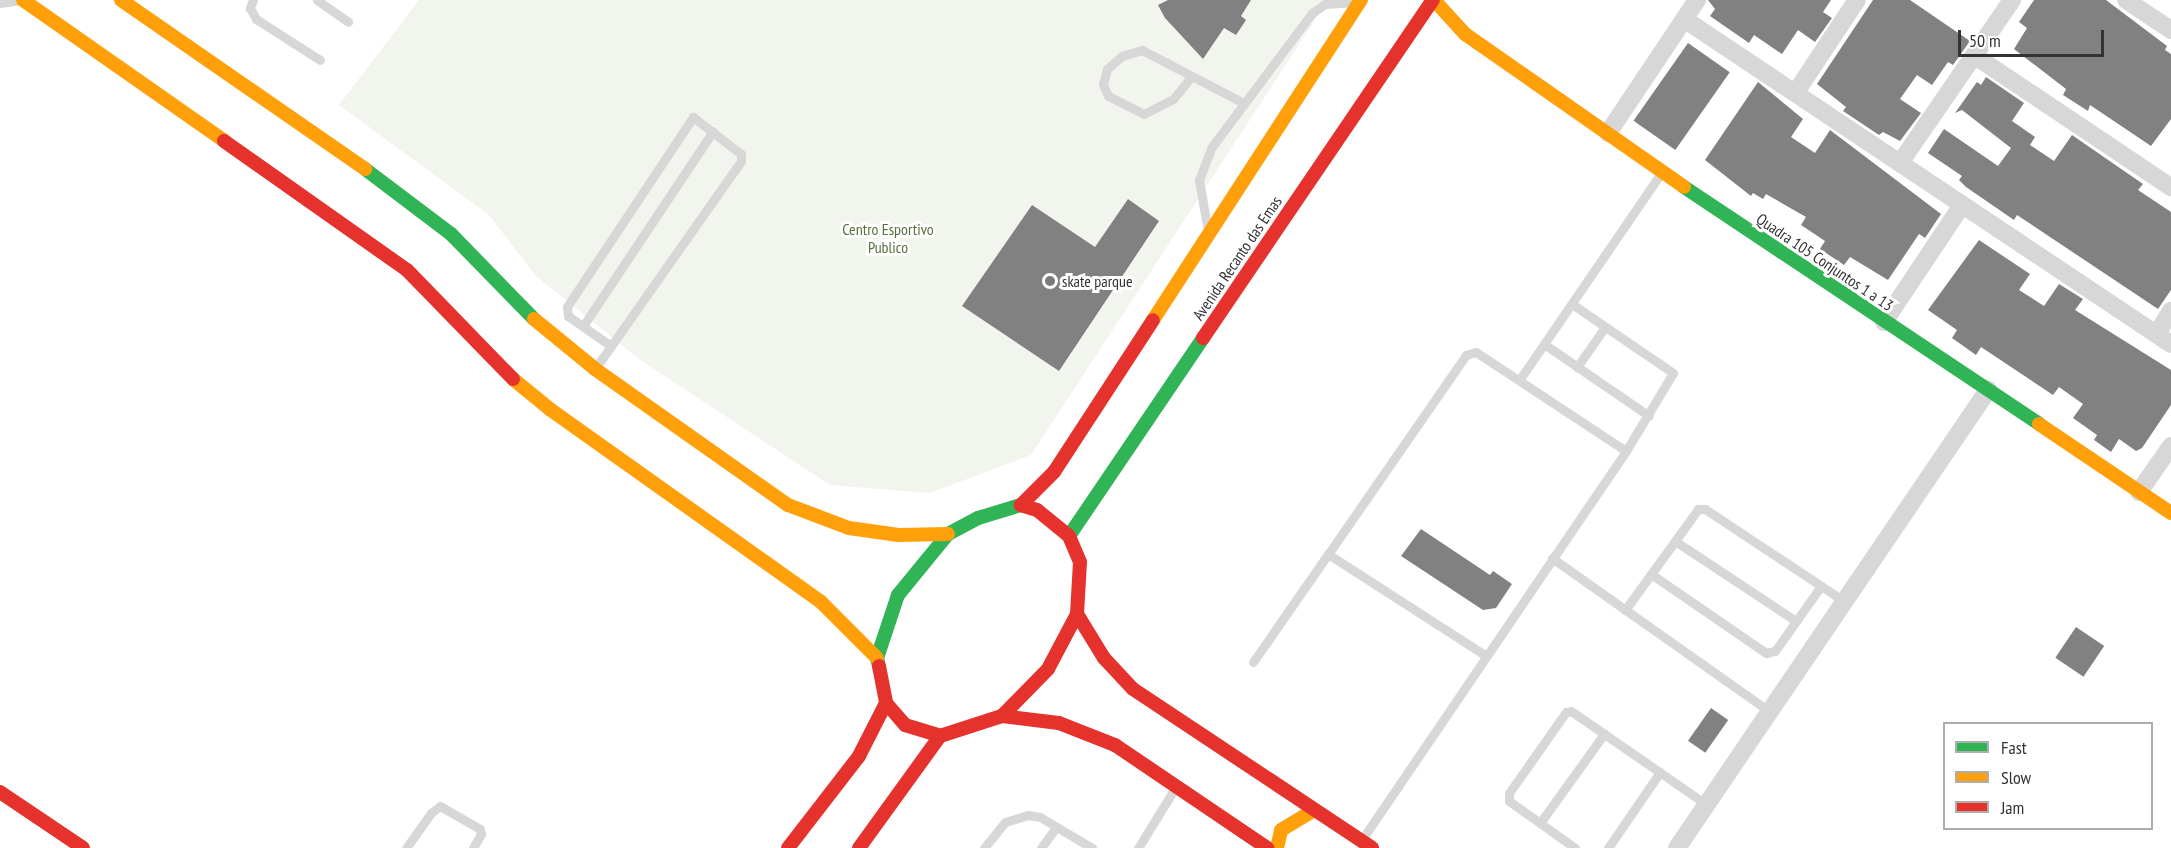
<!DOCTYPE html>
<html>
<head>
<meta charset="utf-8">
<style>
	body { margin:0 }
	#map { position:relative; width:2171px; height:848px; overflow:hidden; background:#fff; font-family:"PT Sans Narrow",sans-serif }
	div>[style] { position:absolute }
	.green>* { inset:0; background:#f1f5ed }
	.building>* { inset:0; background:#818181; transform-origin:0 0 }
	.lane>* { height:9px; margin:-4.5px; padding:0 4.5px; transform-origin:4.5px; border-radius:4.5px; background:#d7d7d7 }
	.street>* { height:18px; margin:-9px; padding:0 9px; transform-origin:9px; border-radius:9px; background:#d7d7d7 }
	.fast>* { height:14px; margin:-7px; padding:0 7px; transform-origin:7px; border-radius:7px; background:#30b455 }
	.slow>* { height:14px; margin:-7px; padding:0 7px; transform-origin:7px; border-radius:7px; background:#ff9f0a }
	.jam>* { height:14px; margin:-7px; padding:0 7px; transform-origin:7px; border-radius:7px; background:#e5322d }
	.dots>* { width:16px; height:16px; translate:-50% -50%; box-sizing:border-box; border:3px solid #fff; border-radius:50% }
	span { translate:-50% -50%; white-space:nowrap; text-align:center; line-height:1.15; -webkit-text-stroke:6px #fff; paint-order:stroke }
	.park-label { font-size:16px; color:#56703f }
	.street-label { font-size:16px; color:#333 }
	.poi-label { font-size:16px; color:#333 }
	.left { translate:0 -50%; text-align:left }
	.legend { position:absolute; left:1943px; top:722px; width:210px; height:108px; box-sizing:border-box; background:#fff; border:2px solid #adadad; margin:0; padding:8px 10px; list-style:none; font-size:18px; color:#333 }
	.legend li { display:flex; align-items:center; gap:12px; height:30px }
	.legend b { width:30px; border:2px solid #adadad }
	.scale { position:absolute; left:1958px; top:30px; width:146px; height:27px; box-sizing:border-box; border:3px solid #333; border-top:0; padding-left:8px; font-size:18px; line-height:21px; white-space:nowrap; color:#333; -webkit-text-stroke:4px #fff; paint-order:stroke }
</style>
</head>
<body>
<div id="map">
	<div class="green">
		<i style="clip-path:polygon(419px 0,1328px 0,1031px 455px,930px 493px,830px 485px,639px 359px,536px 276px,489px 215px,339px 105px)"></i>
	</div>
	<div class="building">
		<i style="clip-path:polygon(1168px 0,1251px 0,1241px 16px,1246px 20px,1236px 35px,1224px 28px,1203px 59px,1165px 18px,1158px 5px)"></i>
		<i style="clip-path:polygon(1708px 0,1831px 0,1823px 12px,1832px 18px,1815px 42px,1798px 30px,1782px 54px,1754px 35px,1749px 43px,1710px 16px,1715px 9px)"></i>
		<i style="clip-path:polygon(1873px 0,1910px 0,1970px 41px,1953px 65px,1948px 62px,1932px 85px,1917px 75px,1900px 99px,1921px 113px,1900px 141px,1883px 132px,1879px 135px,1843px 111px,1846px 107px,1817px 84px)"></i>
		<i style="clip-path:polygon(2034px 0,2106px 0,2167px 46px,2165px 50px,2171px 54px,2171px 119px,2151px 146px,2090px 105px,2088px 111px,2063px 95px,2066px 89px,2014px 49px,2027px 28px,2019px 22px)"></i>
		<i style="left:1688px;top:43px;width:51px;height:95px;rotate:35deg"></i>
		<i style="clip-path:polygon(1986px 77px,2024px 103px,2012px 121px,2035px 137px,2030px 145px,2054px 161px,2072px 135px,2143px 184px,2138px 190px,2171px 212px,2171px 290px,2158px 309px,2017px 215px,2014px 220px,1966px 187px,1959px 180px,1962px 176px,1928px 153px,1944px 129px,1998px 166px,2011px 148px,1962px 110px,1955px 113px,1977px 82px,1981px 85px)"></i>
		<i style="clip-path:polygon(1758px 82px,1803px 119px,1791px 137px,1815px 153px,1830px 130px,1941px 214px,1925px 238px,1919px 234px,1888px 280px,1850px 257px,1844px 265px,1820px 249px,1825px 241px,1801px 225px,1806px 217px,1766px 194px,1763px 199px,1753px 193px,1751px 196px,1705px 160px)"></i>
		<i style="clip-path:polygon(1128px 199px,1159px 221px,1059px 371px,962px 306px,1032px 205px,1095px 247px)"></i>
		<i style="clip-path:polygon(1979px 240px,2030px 274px,2019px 290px,2044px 306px,2059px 284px,2083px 299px,2075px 310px,2171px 370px,2171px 405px,2142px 448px,2136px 451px,2119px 439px,2111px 452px,2094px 440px,2097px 435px,2073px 418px,2083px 404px,2059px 387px,2053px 395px,1981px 347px,1976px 355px,1952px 338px,1957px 330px,1928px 310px)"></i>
		<i style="clip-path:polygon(1421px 529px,1490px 575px,1493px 571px,1512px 584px,1496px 608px,1483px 610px,1401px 556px)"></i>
		<i style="left:2076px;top:627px;width:34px;height:37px;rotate:34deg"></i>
		<i style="left:1711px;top:708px;width:21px;height:40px;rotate:35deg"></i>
	</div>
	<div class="lane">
		<i style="left:253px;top:0;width:9px;rotate:111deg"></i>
		<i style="left:250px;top:8px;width:13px;rotate:61deg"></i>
		<i style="left:256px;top:19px;width:76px;rotate:32.6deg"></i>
		<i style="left:317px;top:0;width:38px;rotate:35deg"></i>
		<i style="left:0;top:3px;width:21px;rotate:-8deg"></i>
		<i style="left:1191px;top:77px;width:28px;rotate:129deg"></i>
		<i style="left:1173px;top:99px;width:33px;rotate:153deg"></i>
		<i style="left:1144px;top:114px;width:40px;rotate:-153.4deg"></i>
		<i style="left:1108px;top:96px;width:13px;rotate:-113deg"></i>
		<i style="left:1103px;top:84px;width:16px;rotate:-75deg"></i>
		<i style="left:1107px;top:69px;width:20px;rotate:-41deg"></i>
		<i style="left:1122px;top:56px;width:21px;rotate:-17deg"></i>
		<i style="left:1142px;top:50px;width:113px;rotate:27.5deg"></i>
		<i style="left:1207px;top:226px;width:47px;rotate:-99.9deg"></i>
		<i style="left:1199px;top:180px;width:34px;rotate:-69deg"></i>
		<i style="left:1211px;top:148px;width:169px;rotate:-53.2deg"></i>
		<i style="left:1312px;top:13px;width:16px;rotate:-35deg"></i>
		<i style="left:1325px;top:4px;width:30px;rotate:-4deg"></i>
		<i style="left:1572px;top:304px;width:122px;rotate:34.3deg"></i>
		<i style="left:1673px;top:373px;width:91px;rotate:121.1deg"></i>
		<i style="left:583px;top:326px;width:234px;rotate:-56.3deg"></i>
		<i style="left:1544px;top:344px;width:127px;rotate:34.4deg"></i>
		<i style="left:596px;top:367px;width:26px;rotate:-54deg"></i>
		<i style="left:611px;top:346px;width:219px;rotate:-54.9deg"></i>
		<i style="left:737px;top:167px;width:7px;rotate:-56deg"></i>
		<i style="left:741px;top:161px;width:7px;rotate:-90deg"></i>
		<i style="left:741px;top:154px;width:61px;rotate:-142.4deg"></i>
		<i style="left:693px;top:117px;width:228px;rotate:123.6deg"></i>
		<i style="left:567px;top:307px;width:9px;rotate:84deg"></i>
		<i style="left:568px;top:316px;width:52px;rotate:34.9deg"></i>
		<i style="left:1577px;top:367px;width:49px;rotate:-55deg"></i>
		<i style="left:1520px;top:379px;width:250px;rotate:-55.6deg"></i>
		<i style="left:1675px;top:541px;width:145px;rotate:33.5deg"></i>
		<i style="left:1552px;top:558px;width:266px;rotate:35.2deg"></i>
		<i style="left:1651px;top:574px;width:140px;rotate:34.5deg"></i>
		<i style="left:1766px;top:653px;width:9px;rotate:-13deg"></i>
		<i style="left:1775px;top:651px;width:80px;rotate:-54.7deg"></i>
		<i style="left:1625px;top:610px;width:125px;rotate:-54.1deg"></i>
		<i style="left:1698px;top:509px;width:7px"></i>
		<i style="left:1705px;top:509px;width:167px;rotate:33.5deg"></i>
		<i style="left:1253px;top:662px;width:131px;rotate:-55.2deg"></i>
		<i style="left:1540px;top:823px;width:110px;rotate:-54.3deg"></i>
		<i style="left:1363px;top:838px;width:468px;rotate:-55.8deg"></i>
		<i style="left:1626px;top:451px;width:180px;rotate:-146.6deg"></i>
		<i style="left:1476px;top:352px;width:10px;rotate:163deg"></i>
		<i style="left:1466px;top:355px;width:242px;rotate:124.7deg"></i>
		<i style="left:1328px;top:554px;width:187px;rotate:32.8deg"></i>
		<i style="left:406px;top:848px;width:43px;rotate:-54.5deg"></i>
		<i style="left:431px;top:813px;width:11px;rotate:-38deg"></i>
		<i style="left:440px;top:806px;width:46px;rotate:29.9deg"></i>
		<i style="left:480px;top:829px;width:5px;rotate:79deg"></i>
		<i style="left:481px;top:834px;width:16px;rotate:120deg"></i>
		<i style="left:984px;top:848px;width:33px;rotate:-51deg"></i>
		<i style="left:1005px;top:822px;width:24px;rotate:-17deg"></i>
		<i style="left:1028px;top:815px;width:12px;rotate:9deg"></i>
		<i style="left:1040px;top:817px;width:61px;rotate:30.8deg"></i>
		<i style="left:1041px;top:848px;width:26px;rotate:-54deg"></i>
		<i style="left:1138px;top:848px;width:70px;rotate:-58.3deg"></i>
		<i style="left:1575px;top:848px;width:81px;rotate:-144.5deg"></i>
		<i style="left:1509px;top:801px;width:8px;rotate:-90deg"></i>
		<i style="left:1509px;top:793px;width:99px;rotate:-54.9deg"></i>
		<i style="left:1566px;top:712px;width:5px;rotate:-11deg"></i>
		<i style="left:1571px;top:711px;width:164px;rotate:34.6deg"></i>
		<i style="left:1608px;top:848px;width:92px;rotate:-55.6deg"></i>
	</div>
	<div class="street">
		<i style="left:2126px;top:0;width:54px;rotate:33.7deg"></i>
		<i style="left:1684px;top:19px;width:585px;rotate:33.72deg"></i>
		<i style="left:1975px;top:56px;width:236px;rotate:33.8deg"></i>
		<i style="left:1796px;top:92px;width:110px;rotate:-56.5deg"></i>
		<i style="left:1608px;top:133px;width:160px;rotate:-56.2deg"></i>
		<i style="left:1900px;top:163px;width:198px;rotate:-55.5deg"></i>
		<i style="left:1884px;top:322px;width:141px;rotate:-56.3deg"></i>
		<i style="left:2157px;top:334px;width:27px;rotate:-59deg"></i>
		<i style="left:2139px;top:492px;width:56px;rotate:-55.2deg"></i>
		<i style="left:1677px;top:848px;width:554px;rotate:-55.82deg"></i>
	</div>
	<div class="fast">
		<i style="left:365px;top:169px;width:108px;rotate:37.1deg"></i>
		<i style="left:451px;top:234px;width:119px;rotate:45.7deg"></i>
		<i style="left:1684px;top:187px;width:427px;rotate:33.7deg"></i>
		<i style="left:1069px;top:536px;width:239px;rotate:-55.9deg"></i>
		<i style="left:879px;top:666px;width:8px;rotate:-104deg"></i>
		<i style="left:877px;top:658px;width:66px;rotate:-71.6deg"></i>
		<i style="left:898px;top:595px;width:79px;rotate:-50.7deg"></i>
		<i style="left:948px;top:534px;width:34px;rotate:-28deg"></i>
		<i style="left:978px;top:518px;width:45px;rotate:-16.8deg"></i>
	</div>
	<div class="slow">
		<i style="left:23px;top:0;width:246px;rotate:35deg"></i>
		<i style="left:121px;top:0;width:297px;rotate:34.7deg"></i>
		<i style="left:1434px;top:0;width:46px;rotate:47.6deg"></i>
		<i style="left:1465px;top:34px;width:267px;rotate:34.9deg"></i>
		<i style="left:534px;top:319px;width:79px;rotate:39.3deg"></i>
		<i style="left:595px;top:369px;width:236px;rotate:35.2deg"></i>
		<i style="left:788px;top:505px;width:65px;rotate:20.7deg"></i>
		<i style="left:849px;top:528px;width:50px;rotate:8deg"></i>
		<i style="left:899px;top:535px;width:49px;rotate:-1.2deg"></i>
		<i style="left:1153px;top:320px;width:382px;rotate:-57deg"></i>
		<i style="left:513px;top:379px;width:49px;rotate:39.2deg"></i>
		<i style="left:551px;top:410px;width:331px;rotate:35.4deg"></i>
		<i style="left:821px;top:602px;width:79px;rotate:45deg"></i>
		<i style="left:2039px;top:424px;width:159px;rotate:34deg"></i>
		<i style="left:1277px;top:848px;width:18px;rotate:-77deg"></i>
		<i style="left:1281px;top:830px;width:37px;rotate:-31deg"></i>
	</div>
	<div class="jam">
		<i style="left:224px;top:141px;width:224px;rotate:35.2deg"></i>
		<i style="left:407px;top:270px;width:152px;rotate:45.8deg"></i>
		<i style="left:1203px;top:338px;width:409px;rotate:-55.8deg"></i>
		<i style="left:1021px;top:505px;width:47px;rotate:-45deg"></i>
		<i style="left:1054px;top:472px;width:181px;rotate:-56.9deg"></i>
		<i style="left:1077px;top:614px;width:52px;rotate:58.5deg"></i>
		<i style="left:1104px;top:658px;width:42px;rotate:46.9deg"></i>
		<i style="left:1133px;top:689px;width:287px;rotate:33.6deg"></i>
		<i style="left:879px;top:666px;width:38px;rotate:79deg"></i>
		<i style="left:886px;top:703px;width:29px;rotate:49deg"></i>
		<i style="left:905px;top:725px;width:37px;rotate:17deg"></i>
		<i style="left:940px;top:736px;width:65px;rotate:-17.9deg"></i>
		<i style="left:1002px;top:716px;width:66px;rotate:-45.6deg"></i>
		<i style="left:1048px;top:669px;width:62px;rotate:-62.2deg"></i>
		<i style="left:1077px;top:614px;width:52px;rotate:-86.7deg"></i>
		<i style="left:1080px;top:562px;width:28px;rotate:-113deg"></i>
		<i style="left:1069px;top:536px;width:41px;rotate:-140.9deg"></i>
		<i style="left:1037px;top:510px;width:17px;rotate:-163deg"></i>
		<i style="left:1002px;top:716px;width:57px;rotate:7deg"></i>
		<i style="left:1059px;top:723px;width:60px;rotate:21.4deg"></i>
		<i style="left:1115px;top:745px;width:184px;rotate:34.1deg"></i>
		<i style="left:0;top:792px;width:100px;rotate:34deg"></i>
		<i style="left:788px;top:848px;width:116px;rotate:-52.3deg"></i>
		<i style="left:859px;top:756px;width:59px;rotate:-63deg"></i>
		<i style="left:859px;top:848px;width:138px;rotate:-54.1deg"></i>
	</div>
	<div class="dots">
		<i style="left:1050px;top:281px;background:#7a7a7a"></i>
	</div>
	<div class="park-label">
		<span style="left:888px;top:238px">Centro Esportivo<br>Publico</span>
	</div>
	<div class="street-label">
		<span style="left:1237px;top:258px;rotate:-56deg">Avenida Recanto das Emas</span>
		<span style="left:1825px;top:262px;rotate:34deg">Quadra 105 Conjuntos 1 a 13</span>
	</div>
	<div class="poi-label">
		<span class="left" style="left:1062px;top:281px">skate parque</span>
	</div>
	<ul class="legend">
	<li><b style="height:8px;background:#30b455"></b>Fast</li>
	<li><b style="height:8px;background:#ff9f0a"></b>Slow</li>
	<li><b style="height:8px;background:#e5322d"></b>Jam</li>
	</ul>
	<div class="scale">50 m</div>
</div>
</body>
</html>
